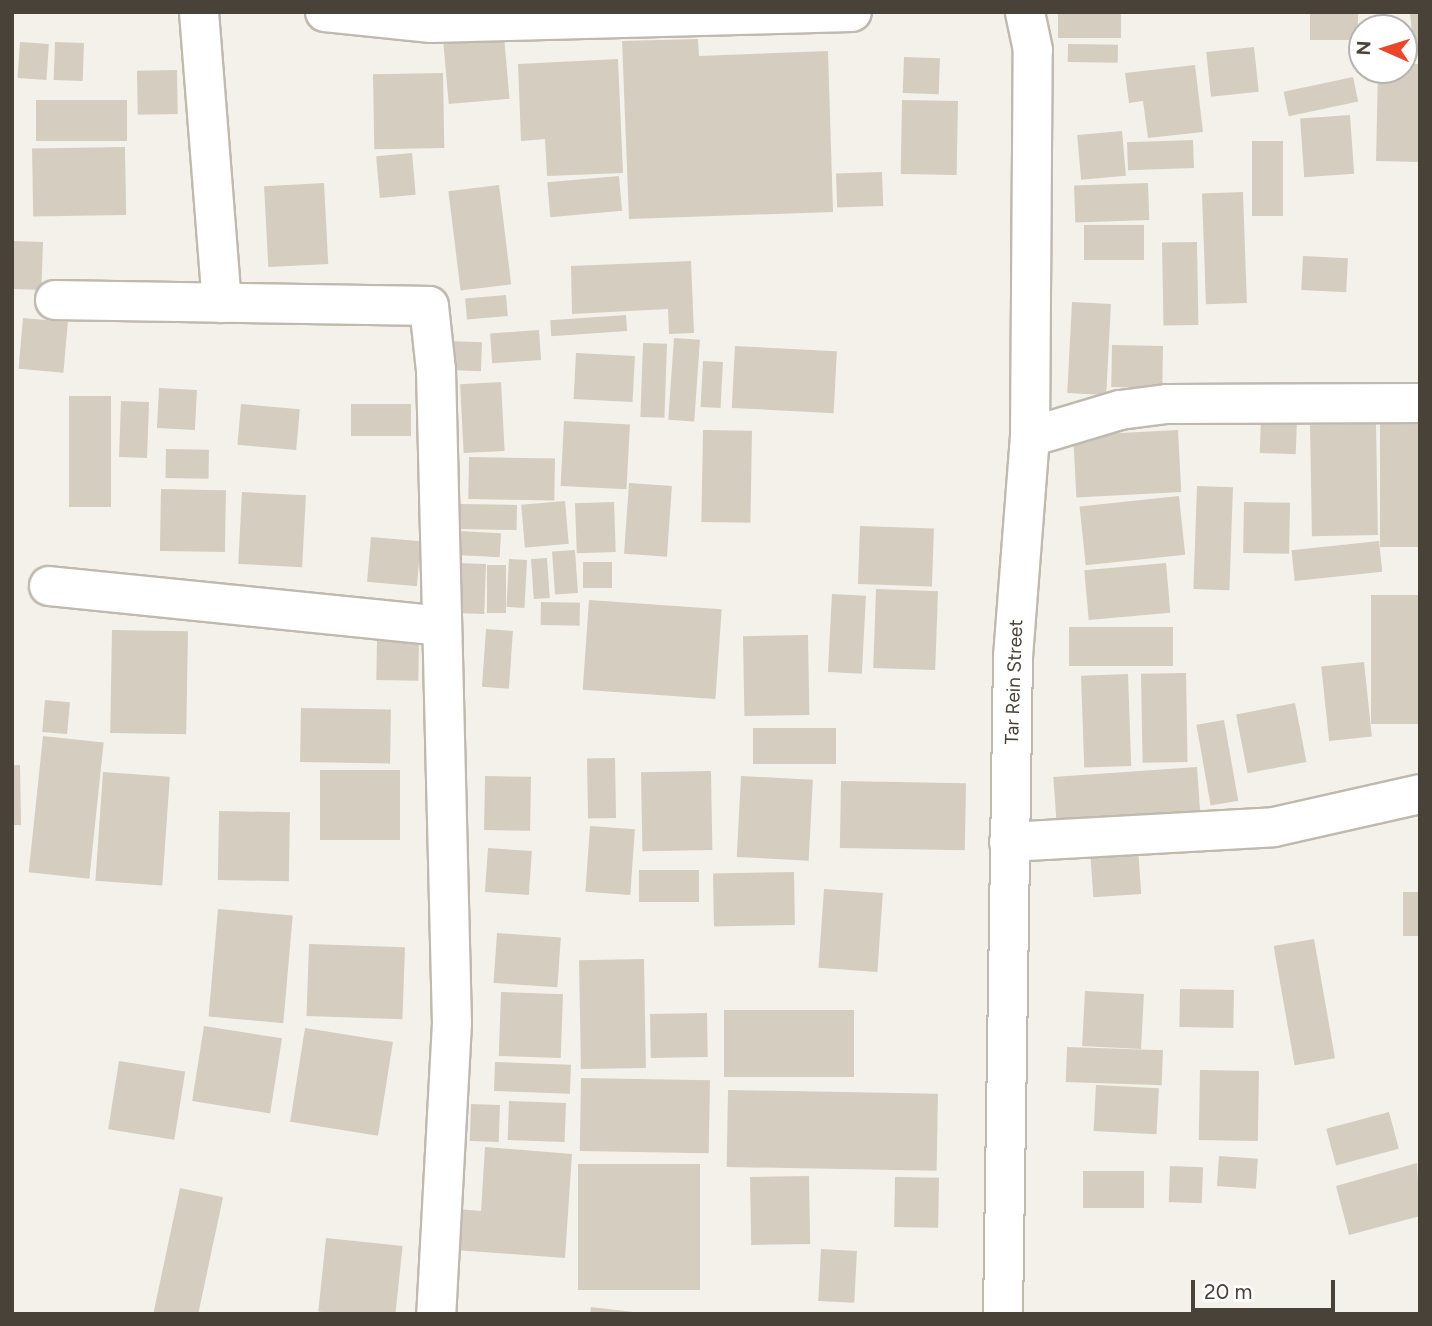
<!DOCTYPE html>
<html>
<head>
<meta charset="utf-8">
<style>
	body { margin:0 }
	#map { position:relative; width:1432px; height:1326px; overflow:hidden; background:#f4f1eb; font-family:Figtree,sans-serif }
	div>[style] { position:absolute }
	.building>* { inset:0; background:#d5cdc0; transform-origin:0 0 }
	.roads { filter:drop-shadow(2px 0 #c0b9ad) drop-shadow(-2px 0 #c0b9ad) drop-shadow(0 2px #c0b9ad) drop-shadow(0 -2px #c0b9ad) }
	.street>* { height:38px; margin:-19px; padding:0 19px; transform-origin:19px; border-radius:19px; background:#fff }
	span { translate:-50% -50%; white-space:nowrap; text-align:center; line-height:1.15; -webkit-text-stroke:5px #fff; paint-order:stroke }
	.street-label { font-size:19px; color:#484239 }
	.frame { position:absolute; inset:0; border:14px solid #484239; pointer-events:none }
	.north { position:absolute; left:1348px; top:14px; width:70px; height:70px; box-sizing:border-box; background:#fff; border:2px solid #b6b3b0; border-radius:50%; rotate:273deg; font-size:19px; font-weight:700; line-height:28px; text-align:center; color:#484239 }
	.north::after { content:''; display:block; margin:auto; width:24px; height:32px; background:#ee4528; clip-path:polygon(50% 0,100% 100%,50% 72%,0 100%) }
	.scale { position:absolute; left:1191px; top:1280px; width:144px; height:32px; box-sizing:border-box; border:4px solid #484239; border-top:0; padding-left:9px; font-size:21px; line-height:24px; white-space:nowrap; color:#484239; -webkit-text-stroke:5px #fff; paint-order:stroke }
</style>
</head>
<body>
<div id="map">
	<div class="building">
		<i style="left:1058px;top:12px;width:63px;height:26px"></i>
		<i style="left:1310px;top:12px;width:48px;height:28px"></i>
		<i style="clip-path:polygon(1410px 12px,1420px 12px,1420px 56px,1414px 57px)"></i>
		<i style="left:504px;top:36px;width:63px;height:61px;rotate:85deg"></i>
		<i style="clip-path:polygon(698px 39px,699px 56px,828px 51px,833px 212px,629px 219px,622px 41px)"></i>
		<i style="left:20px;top:42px;width:29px;height:36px;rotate:4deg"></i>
		<i style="left:55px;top:42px;width:29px;height:38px;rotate:2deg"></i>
		<i style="left:1068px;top:44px;width:50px;height:18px;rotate:1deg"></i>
		<i style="left:1254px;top:47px;width:45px;height:48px;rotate:84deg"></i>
		<i style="left:904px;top:57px;width:36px;height:36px;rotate:2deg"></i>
		<i style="clip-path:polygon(618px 59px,623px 173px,547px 176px,545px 139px,521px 141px,518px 64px)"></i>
		<i style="clip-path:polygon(1404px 64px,1420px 64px,1420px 162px,1376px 161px,1378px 70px,1404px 70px)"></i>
		<i style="clip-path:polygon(1195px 65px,1203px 132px,1148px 138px,1143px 101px,1129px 103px,1125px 73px)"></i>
		<i style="left:177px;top:70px;width:44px;height:40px;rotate:89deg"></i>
		<i style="left:443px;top:73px;width:75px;height:70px;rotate:89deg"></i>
		<i style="left:1353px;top:77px;width:25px;height:71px;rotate:78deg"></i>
		<i style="left:36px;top:100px;width:91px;height:41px"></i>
		<i style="left:902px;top:100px;width:56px;height:74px;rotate:1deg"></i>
		<i style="left:1350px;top:115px;width:59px;height:50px;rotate:86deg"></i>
		<i style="left:1122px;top:131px;width:45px;height:45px;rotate:85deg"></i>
		<i style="left:1193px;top:140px;width:28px;height:66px;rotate:88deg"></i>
		<i style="left:1252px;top:141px;width:31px;height:75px"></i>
		<i style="left:125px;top:147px;width:68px;height:93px;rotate:89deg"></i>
		<i style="left:412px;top:153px;width:42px;height:36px;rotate:85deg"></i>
		<i style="left:882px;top:172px;width:34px;height:46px;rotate:88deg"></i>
		<i style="left:619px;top:176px;width:35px;height:72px;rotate:85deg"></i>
		<i style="left:324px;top:183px;width:81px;height:60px;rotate:87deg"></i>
		<i style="left:1148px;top:183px;width:37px;height:74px;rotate:88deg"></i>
		<i style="left:499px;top:185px;width:100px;height:51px;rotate:83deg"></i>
		<i style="left:1243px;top:192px;width:111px;height:41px;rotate:88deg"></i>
		<i style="left:1084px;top:225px;width:60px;height:35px"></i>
		<i style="left:12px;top:241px;width:31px;height:48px;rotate:2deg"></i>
		<i style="left:1197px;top:242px;width:83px;height:35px;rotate:89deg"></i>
		<i style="left:1303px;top:256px;width:45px;height:34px;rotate:3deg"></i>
		<i style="clip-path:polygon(691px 261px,694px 333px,669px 334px,668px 309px,572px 314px,571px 266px)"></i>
		<i style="left:506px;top:295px;width:21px;height:41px;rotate:85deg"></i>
		<i style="left:1072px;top:302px;width:39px;height:91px;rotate:3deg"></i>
		<i style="left:626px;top:315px;width:16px;height:76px;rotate:86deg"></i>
		<i style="left:23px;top:318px;width:45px;height:51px;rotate:5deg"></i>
		<i style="left:539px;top:330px;width:30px;height:49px;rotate:86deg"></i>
		<i style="left:674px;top:338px;width:26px;height:82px;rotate:4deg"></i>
		<i style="left:449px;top:341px;width:33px;height:29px;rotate:2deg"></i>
		<i style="left:643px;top:343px;width:24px;height:74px;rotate:2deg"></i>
		<i style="left:1112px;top:345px;width:51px;height:42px;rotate:1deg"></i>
		<i style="left:735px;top:346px;width:102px;height:62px;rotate:3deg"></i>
		<i style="left:576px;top:353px;width:59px;height:46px;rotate:3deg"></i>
		<i style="left:703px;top:361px;width:20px;height:46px;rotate:3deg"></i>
		<i style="left:501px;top:382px;width:69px;height:41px;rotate:87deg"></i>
		<i style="left:159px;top:388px;width:38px;height:40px;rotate:3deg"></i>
		<i style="left:69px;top:396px;width:42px;height:111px"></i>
		<i style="left:121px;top:401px;width:28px;height:56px;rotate:2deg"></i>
		<i style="left:241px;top:404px;width:59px;height:41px;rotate:5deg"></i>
		<i style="left:351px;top:404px;width:60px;height:32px"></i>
		<i style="left:1420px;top:413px;width:134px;height:40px;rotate:90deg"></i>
		<i style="left:1261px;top:417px;width:36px;height:36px;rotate:2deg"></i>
		<i style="left:564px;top:421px;width:66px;height:65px;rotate:3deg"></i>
		<i style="left:1376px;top:424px;width:111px;height:66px;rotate:89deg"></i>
		<i style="left:703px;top:430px;width:49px;height:92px;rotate:1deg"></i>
		<i style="left:1178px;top:430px;width:62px;height:105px;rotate:87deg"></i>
		<i style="left:166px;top:449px;width:43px;height:29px;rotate:1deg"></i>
		<i style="left:469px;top:457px;width:86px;height:42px;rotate:1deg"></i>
		<i style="left:629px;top:483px;width:43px;height:71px;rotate:4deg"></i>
		<i style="left:1197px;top:486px;width:36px;height:103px;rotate:2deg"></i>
		<i style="left:161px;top:489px;width:65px;height:62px;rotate:1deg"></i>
		<i style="left:242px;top:492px;width:64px;height:72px;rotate:3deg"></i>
		<i style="left:1179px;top:496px;width:59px;height:100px;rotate:84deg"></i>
		<i style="left:565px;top:501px;width:43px;height:44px;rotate:85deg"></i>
		<i style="left:614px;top:502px;width:50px;height:39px;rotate:88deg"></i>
		<i style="left:1244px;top:502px;width:46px;height:51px;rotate:1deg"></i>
		<i style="left:460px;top:504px;width:57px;height:25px;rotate:1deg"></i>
		<i style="left:860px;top:526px;width:74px;height:58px;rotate:2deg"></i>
		<i style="left:458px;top:531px;width:43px;height:24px;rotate:3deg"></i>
		<i style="left:371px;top:537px;width:50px;height:45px;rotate:5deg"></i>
		<i style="left:1379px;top:541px;width:31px;height:88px;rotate:84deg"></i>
		<i style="left:575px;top:550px;width:43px;height:23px;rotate:86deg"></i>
		<i style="left:547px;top:558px;width:40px;height:16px;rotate:86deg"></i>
		<i style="left:509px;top:559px;width:18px;height:48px;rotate:3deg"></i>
		<i style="left:583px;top:562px;width:29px;height:26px"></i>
		<i style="left:457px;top:563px;width:29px;height:50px;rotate:2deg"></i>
		<i style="left:1166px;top:563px;width:50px;height:82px;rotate:85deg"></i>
		<i style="left:487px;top:565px;width:19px;height:48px"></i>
		<i style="left:876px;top:589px;width:62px;height:79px;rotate:2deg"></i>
		<i style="left:832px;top:594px;width:34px;height:78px;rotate:3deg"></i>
		<i style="left:1420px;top:595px;width:129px;height:49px;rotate:90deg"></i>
		<i style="left:589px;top:600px;width:133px;height:90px;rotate:4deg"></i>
		<i style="left:541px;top:602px;width:39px;height:23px;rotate:1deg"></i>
		<i style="left:1173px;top:627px;width:39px;height:104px;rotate:90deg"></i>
		<i style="left:486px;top:629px;width:27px;height:58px;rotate:4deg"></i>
		<i style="left:112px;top:630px;width:76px;height:103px;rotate:1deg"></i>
		<i style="left:808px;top:635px;width:80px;height:65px;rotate:89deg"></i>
		<i style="left:377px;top:640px;width:42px;height:40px;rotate:1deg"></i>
		<i style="left:1364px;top:662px;width:75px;height:43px;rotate:84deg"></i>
		<i style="left:1186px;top:673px;width:89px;height:45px;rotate:89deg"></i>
		<i style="left:1128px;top:674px;width:92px;height:47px;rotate:88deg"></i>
		<i style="left:45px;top:700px;width:25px;height:32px;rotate:5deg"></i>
		<i style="left:1295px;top:703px;width:60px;height:60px;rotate:79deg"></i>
		<i style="left:301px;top:708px;width:90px;height:54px;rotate:1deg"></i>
		<i style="left:1224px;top:720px;width:82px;height:28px;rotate:80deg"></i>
		<i style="left:836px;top:728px;width:36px;height:83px;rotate:90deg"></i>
		<i style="left:43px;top:736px;width:61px;height:137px;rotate:6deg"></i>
		<i style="left:615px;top:758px;width:60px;height:28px;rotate:89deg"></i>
		<i style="left:20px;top:765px;width:60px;height:8px;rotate:89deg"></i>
		<i style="left:1197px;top:767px;width:56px;height:144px;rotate:86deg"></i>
		<i style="left:320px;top:770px;width:80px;height:70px"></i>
		<i style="left:711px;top:771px;width:79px;height:70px;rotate:89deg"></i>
		<i style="left:103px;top:772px;width:67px;height:109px;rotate:4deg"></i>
		<i style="left:485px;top:776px;width:46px;height:54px;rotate:1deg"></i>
		<i style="left:741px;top:776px;width:72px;height:81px;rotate:3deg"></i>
		<i style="left:841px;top:781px;width:125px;height:67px;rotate:1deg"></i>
		<i style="left:219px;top:811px;width:71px;height:69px;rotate:1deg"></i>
		<i style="left:590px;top:826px;width:45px;height:66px;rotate:4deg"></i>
		<i style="left:488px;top:848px;width:44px;height:44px;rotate:4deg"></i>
		<i style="left:1138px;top:848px;width:46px;height:48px;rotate:86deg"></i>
		<i style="left:699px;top:870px;width:32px;height:60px;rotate:90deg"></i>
		<i style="left:794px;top:872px;width:53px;height:81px;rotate:89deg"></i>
		<i style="left:824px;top:889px;width:59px;height:79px;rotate:4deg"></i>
		<i style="left:1403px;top:892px;width:17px;height:44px"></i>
		<i style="left:218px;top:909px;width:75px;height:108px;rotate:5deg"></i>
		<i style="left:497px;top:933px;width:64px;height:50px;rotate:4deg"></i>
		<i style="left:1314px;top:939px;width:121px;height:41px;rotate:80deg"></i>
		<i style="left:309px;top:944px;width:96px;height:72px;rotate:2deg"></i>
		<i style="left:644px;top:959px;width:109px;height:65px;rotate:89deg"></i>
		<i style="left:1180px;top:989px;width:54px;height:38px;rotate:1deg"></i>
		<i style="left:1085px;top:991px;width:59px;height:55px;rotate:3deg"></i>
		<i style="left:501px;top:992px;width:62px;height:64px;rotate:2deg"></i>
		<i style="left:724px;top:1010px;width:130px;height:67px"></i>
		<i style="left:707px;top:1013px;width:44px;height:57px;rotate:89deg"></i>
		<i style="left:204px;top:1026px;width:79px;height:76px;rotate:9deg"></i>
		<i style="left:305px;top:1028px;width:89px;height:95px;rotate:9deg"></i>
		<i style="left:1067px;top:1047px;width:96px;height:35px;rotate:2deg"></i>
		<i style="left:119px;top:1061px;width:67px;height:69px;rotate:9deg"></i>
		<i style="left:495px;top:1062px;width:76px;height:29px;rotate:2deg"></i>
		<i style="left:1200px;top:1070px;width:59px;height:70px;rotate:1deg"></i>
		<i style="left:581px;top:1078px;width:129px;height:73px;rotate:1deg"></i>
		<i style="left:1096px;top:1085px;width:63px;height:46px;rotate:3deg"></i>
		<i style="left:728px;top:1090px;width:210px;height:77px;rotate:1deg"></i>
		<i style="left:509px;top:1101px;width:57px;height:39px;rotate:2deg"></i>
		<i style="left:471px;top:1104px;width:29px;height:37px;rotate:2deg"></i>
		<i style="left:1389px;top:1112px;width:38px;height:65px;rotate:75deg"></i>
		<i style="clip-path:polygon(485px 1147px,572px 1154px,565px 1258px,455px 1250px,458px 1209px,481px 1211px)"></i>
		<i style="left:1219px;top:1156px;width:39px;height:30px;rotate:4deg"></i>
		<i style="clip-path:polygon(1417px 1163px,1420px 1216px,1349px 1235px,1336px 1186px)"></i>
		<i style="left:700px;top:1164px;width:126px;height:122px;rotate:90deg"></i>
		<i style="left:1170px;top:1166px;width:33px;height:36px;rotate:2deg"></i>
		<i style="left:1083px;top:1171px;width:61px;height:37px"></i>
		<i style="left:809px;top:1176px;width:68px;height:59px;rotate:89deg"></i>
		<i style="left:895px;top:1177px;width:44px;height:50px;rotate:1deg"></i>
		<i style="left:180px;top:1188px;width:44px;height:128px;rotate:12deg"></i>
		<i style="left:326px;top:1238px;width:77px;height:74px;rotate:6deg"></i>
		<i style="left:821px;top:1249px;width:36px;height:52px;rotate:3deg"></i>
		<i style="clip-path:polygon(591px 1307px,634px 1312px,634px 1314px,590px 1314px)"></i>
	</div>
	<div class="roads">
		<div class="street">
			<i style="left:199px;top:12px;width:292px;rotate:85.5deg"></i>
			<i style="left:325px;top:12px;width:107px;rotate:5.9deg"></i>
			<i style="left:431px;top:23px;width:421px;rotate:-1.5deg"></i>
			<i style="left:55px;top:300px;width:374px;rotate:0.9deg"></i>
			<i style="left:429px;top:306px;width:64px;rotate:83.8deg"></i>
			<i style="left:436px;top:370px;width:653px;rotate:88.6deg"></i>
			<i style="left:452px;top:1023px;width:291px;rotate:93.1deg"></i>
			<i style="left:1030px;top:437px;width:94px;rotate:-16.7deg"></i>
			<i style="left:1120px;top:410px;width:47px;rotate:-7.3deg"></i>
			<i style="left:1167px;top:404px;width:253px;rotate:-0.2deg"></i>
			<i style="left:49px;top:586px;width:394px;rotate:5.8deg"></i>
			<i style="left:1009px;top:842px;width:265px;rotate:-3.2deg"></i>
			<i style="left:1274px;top:827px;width:150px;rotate:-12.7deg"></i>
			<i style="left:1003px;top:1314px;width:657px;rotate:-89.13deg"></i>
			<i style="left:1013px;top:657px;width:221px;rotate:-85.6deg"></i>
			<i style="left:1030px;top:437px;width:387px;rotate:-89.6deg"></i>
			<i style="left:1033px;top:50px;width:39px;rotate:-102deg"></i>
		</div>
	</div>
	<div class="street-label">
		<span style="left:1014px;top:682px;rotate:-88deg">Tar Rein Street</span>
	</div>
	<div class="frame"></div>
	<div class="north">N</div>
	<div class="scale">20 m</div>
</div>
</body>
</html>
